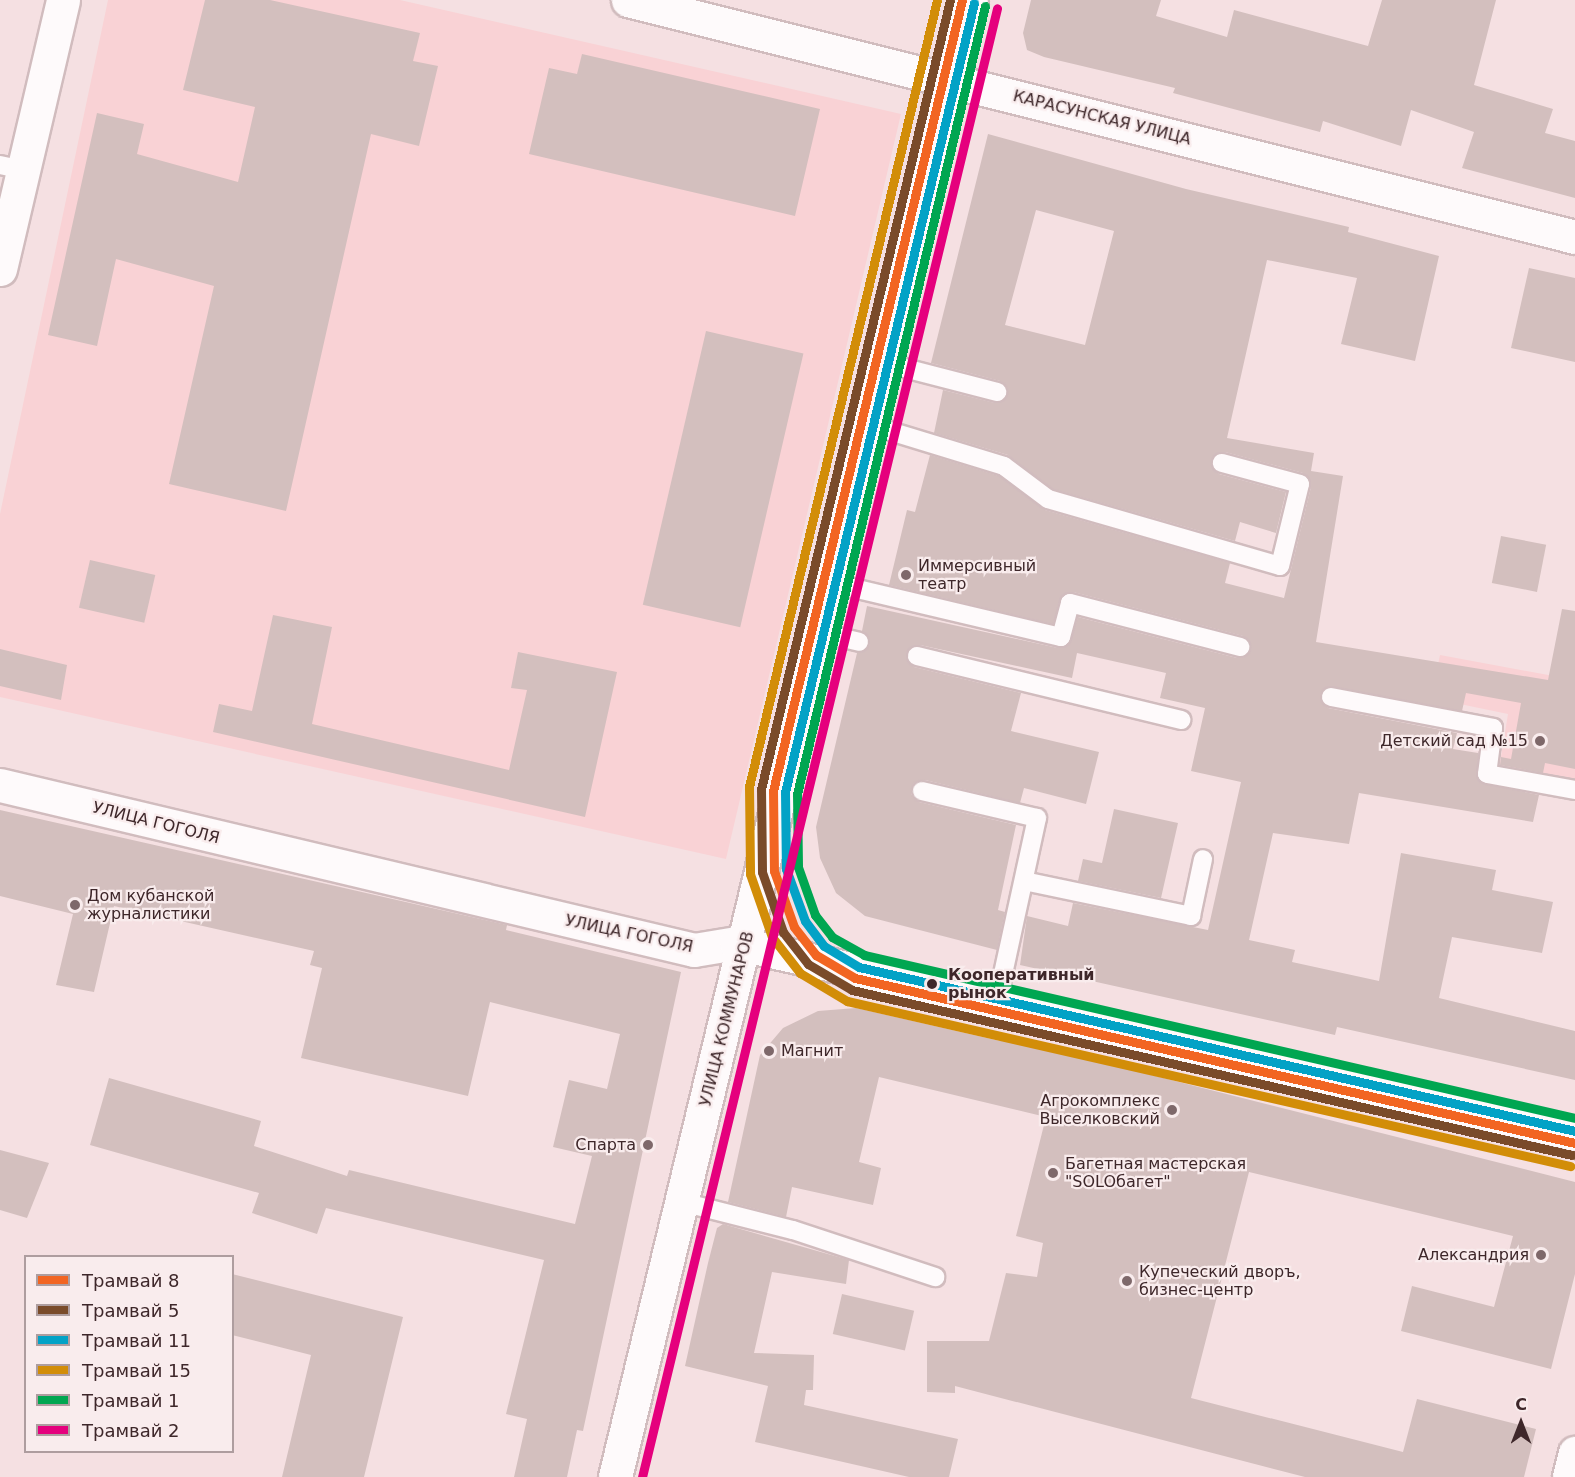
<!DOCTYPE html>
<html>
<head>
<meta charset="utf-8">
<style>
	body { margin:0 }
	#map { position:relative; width:1575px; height:1477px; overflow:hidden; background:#f5e0e2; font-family:"DejaVu Sans",sans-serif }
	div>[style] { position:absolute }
	.built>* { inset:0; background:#f9d2d5 }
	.building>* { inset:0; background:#d3bfbe; transform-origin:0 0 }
	.roads { filter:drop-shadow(2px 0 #d1bcbe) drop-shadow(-2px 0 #d1bcbe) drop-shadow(0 2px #d1bcbe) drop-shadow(0 -2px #d1bcbe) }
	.lane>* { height:18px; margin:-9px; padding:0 9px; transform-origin:9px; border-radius:9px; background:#fefafb }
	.street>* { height:33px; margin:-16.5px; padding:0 16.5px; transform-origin:16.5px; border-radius:16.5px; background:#fefafb }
	.secondary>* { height:33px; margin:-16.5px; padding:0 16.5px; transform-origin:16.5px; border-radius:16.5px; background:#fefafb }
	.tram-1>* { height:9px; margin:-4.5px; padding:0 4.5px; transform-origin:4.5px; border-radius:4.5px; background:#f26522 }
	.tram-2>* { height:9px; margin:-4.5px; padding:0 4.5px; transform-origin:4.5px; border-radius:4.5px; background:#7a4b2a }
	.tram-3>* { height:9px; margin:-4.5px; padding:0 4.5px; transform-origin:4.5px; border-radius:4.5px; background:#03a2c6 }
	.tram-4>* { height:9px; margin:-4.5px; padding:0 4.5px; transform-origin:4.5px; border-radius:4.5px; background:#d28d08 }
	.tram-5>* { height:9px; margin:-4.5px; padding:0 4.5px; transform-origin:4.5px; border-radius:4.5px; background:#00a651 }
	.tram-6>* { height:9px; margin:-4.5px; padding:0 4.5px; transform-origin:4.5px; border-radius:4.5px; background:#e5007d }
	.dots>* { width:16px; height:16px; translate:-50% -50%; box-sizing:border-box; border:3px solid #f9eced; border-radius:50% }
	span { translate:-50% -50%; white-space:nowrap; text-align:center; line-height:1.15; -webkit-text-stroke:4.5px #f9eced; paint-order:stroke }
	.street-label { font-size:16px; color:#3e272a }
	.poi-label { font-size:16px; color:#3e272a }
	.left { translate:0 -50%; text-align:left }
	.right { translate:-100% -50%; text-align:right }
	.stop-label { font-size:16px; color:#3e272a; font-weight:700 }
	.legend { position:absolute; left:24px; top:1255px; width:210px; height:198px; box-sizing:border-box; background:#f9eced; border:2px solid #ae9d9f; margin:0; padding:8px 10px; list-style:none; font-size:18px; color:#3e272a }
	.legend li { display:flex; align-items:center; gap:12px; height:30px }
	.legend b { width:30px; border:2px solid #ae9d9f }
	.north { position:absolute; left:1491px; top:1393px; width:60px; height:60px; -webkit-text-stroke:4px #f9eced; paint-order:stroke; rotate:0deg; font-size:16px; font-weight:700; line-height:24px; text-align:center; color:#3e272a }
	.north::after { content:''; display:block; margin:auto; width:21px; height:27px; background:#3e272a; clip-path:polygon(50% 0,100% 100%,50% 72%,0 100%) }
</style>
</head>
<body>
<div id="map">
	<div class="built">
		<i style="clip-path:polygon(108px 0,400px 0,901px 114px,726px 859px,0 697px,0 514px)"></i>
		<i style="clip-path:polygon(1440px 655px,1575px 680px,1575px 783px,1499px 769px,1508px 714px,1431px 698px)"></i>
	</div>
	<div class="building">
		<i style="clip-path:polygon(205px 0,270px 0,420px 33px,413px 61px,438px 66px,419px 146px,371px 134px,286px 511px,169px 484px,214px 286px,116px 259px,97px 346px,48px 335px,97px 113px,144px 124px,137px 154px,238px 182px,255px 107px,183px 90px)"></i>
		<i style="clip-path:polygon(1031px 0,1161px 0,1156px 16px,1227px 37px,1234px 10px,1368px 46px,1382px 0,1496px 0,1474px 85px,1553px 109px,1545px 133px,1575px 141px,1575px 198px,1462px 168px,1474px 132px,1411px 110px,1401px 146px,1323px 121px,1320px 132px,1173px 93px,1175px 88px,1044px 57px,1027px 50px,1023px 33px)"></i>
		<i style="clip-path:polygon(582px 54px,820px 109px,795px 216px,529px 154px,549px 68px,577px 74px)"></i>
		<i style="clip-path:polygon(evenodd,988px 134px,1186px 189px,1349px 227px,1348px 232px,1439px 256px,1415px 361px,1341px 344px,1357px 278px,1267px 260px,1227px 438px,1314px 453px,1311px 471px,1343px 476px,1316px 642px,1548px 680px,1562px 609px,1575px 611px,1575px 769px,1545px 763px,1543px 773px,1500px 765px,1501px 757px,1511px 759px,1521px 703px,1466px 693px,1462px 711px,1327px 687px,1320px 695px,1328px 708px,1457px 733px,1453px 749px,1478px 753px,1480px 783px,1539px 795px,1533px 822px,1359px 793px,1349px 844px,1273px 833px,1249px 940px,1295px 950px,1292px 962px,1379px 981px,1401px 853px,1496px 870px,1492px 890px,1553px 902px,1542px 953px,1452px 937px,1439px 998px,1575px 1031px,1575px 1080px,1337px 1027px,1335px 1035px,1020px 965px,1027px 916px,1068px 926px,1073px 903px,1208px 930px,1241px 782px,1191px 771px,1205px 708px,1160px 698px,1166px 673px,1077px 653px,1072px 678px,920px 645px,909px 648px,906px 659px,914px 667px,1021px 693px,1011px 731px,1099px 752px,1086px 804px,1024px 788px,1020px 803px,925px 780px,913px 784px,911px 794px,919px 802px,1016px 825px,998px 910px,1005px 912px,997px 950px,865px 916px,836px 893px,820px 858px,816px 827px,857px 653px,870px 645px,862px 631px,867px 606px,1058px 648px,1069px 644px,1078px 617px,1237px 658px,1251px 649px,1243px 636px,1073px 592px,1062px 596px,1053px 624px,889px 585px,907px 510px,915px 512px,930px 455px,999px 476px,1045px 510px,1230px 563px,1225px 583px,1284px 598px,1311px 487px,1303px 473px,1225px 452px,1215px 455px,1211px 465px,1219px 474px,1286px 492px,1276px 533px,1240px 522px,1235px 541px,1053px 489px,1008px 455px,934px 433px,943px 390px,995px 403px,1008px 394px,1000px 381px,931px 363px,988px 134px,1036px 210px,1114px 231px,1085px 345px,1005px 325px,1036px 210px)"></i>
		<i style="clip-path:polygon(1529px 268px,1575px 278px,1575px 362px,1511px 348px)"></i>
		<i style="left:706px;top:331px;width:100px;height:281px;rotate:13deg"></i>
		<i style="left:1501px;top:536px;width:46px;height:48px;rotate:11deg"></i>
		<i style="left:90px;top:560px;width:67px;height:49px;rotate:13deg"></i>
		<i style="clip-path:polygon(273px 615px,332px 627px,312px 724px,509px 770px,527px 690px,511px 688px,518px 652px,617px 672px,585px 817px,213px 732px,219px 704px,252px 711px)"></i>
		<i style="clip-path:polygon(0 649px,67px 665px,61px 700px,0 686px)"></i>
		<i style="clip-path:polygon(1114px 809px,1178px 823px,1161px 898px,1078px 881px,1083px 859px,1102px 863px)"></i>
		<i style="clip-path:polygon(0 810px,507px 925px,506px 930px,681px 972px,583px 1431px,577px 1430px,567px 1477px,514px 1477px,527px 1419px,506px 1414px,544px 1260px,326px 1208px,317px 1234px,252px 1213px,259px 1193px,90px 1145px,109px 1078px,261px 1121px,254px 1146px,347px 1176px,349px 1170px,575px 1224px,592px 1156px,553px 1147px,569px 1080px,607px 1089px,620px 1034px,490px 1002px,468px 1096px,301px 1058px,322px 968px,310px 965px,314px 951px,114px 906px,94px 992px,56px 985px,73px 914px,0 896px)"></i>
		<i style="clip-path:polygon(856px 1008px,1000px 1041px,1001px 1037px,1575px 1182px,1575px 1274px,1551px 1369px,1401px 1331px,1412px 1286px,1494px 1307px,1513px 1236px,1249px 1172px,1191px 1398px,1403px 1452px,1417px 1399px,1536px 1429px,1524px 1477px,1305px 1477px,955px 1386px,955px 1393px,927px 1392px,927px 1341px,989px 1341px,1006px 1273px,1037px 1277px,1043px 1243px,1016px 1236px,1046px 1117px,879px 1077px,859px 1162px,881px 1168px,873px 1205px,792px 1187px,786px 1217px,728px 1202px,760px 1055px,783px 1028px,818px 1011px)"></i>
		<i style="clip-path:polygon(0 1150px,49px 1163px,27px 1218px,0 1210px)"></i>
		<i style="clip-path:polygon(723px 1224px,849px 1260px,846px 1284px,772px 1272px,754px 1353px,814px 1355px,813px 1390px,806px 1390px,804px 1405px,958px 1439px,949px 1477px,909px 1477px,755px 1442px,768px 1386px,685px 1366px,708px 1263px,717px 1228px)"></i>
		<i style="clip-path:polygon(232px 1274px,403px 1317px,364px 1477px,282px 1477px,311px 1355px,232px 1335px)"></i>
		<i style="left:842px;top:1294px;width:74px;height:41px;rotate:13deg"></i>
	</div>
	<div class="roads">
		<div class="lane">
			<i style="left:0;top:165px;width:24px;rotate:12deg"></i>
			<i style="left:885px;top:363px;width:116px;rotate:14.5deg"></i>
			<i style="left:870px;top:425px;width:140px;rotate:17deg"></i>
			<i style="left:1004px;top:466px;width:55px;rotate:36.9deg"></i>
			<i style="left:1048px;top:499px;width:241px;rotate:16.1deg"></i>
			<i style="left:1280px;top:566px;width:84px;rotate:-76.3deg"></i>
			<i style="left:1300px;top:484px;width:81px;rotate:-164.9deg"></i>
			<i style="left:832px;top:583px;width:235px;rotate:13.3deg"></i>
			<i style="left:1061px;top:637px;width:35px;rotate:-75deg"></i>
			<i style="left:1070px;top:603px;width:176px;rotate:14.5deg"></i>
			<i style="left:821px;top:633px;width:39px;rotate:13deg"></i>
			<i style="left:917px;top:656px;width:272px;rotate:13.6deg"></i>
			<i style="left:1331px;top:697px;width:165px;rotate:10.8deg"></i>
			<i style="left:1493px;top:728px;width:46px;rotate:97.4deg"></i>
			<i style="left:1487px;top:774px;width:89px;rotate:10.3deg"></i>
			<i style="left:922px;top:791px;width:118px;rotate:13.2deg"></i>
			<i style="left:1037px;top:818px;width:187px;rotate:102.3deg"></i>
			<i style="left:1024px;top:881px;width:171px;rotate:11.8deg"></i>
			<i style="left:1191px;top:916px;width:58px;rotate:-78.1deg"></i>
			<i style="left:682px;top:1202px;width:114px;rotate:14.2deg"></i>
			<i style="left:793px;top:1230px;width:150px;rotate:18.3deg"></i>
		</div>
		<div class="street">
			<i style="left:0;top:785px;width:713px;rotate:13.37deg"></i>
			<i style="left:694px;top:950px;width:43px;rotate:-9.5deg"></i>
			<i style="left:736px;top:943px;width:860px;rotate:12.82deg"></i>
			<i style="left:615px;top:1477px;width:1519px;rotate:-76.45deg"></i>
		</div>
		<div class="secondary">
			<i style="left:628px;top:0;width:976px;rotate:14.05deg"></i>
			<i style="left:0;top:269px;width:276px;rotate:-76.8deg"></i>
			<i style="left:1569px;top:1477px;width:25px;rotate:-76deg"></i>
		</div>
	</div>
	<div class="tram-1">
		<i style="left:962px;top:0;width:813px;rotate:103.44deg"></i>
		<i style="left:773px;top:791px;width:80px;rotate:89.3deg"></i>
		<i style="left:774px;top:871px;width:59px;rotate:70.3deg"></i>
		<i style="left:794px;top:927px;width:36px;rotate:52deg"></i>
		<i style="left:816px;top:955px;width:45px;rotate:30.5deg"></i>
		<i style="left:855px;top:978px;width:739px;rotate:12.91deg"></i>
	</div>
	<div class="tram-2">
		<i style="left:950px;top:0;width:811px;rotate:103.47deg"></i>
		<i style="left:761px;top:789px;width:83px;rotate:89.3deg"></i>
		<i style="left:762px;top:872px;width:64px;rotate:70.7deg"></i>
		<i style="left:783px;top:932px;width:41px;rotate:52deg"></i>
		<i style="left:808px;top:964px;width:51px;rotate:30.6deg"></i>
		<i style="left:852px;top:990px;width:739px;rotate:12.91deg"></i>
	</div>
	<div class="tram-3">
		<i style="left:974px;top:3px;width:811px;rotate:103.47deg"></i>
		<i style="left:785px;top:792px;width:77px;rotate:89.3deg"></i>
		<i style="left:786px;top:869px;width:55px;rotate:69.9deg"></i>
		<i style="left:805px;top:921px;width:31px;rotate:53deg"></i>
		<i style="left:824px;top:946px;width:41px;rotate:31deg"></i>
		<i style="left:859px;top:967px;width:735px;rotate:12.9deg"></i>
	</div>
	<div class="tram-4">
		<i style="left:937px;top:0;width:809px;rotate:103.44deg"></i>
		<i style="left:749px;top:787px;width:87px;rotate:89.3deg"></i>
		<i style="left:750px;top:874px;width:67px;rotate:70.8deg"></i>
		<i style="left:772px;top:937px;width:46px;rotate:52.1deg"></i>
		<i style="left:800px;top:973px;width:55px;rotate:30.8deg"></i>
		<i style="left:847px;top:1001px;width:742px;rotate:12.86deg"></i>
	</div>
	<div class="tram-5">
		<i style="left:985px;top:6px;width:810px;rotate:103.42deg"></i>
		<i style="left:797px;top:794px;width:73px;rotate:89.2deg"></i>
		<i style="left:798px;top:867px;width:51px;rotate:70.5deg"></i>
		<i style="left:815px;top:915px;width:28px;rotate:52deg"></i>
		<i style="left:832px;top:937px;width:37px;rotate:29deg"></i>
		<i style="left:864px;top:955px;width:729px;rotate:12.91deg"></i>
	</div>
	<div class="tram-6">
		<i style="left:642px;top:1477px;width:1511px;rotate:-76.41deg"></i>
	</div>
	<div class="dots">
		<i style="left:906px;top:575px;background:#7e686a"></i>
		<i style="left:1540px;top:741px;background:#7e686a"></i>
		<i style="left:75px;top:905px;background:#7e686a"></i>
		<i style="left:932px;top:984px;background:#3e272a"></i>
		<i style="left:769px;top:1051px;background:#7e686a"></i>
		<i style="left:1172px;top:1110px;background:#7e686a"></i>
		<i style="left:648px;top:1145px;background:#7e686a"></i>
		<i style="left:1053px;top:1173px;background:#7e686a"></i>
		<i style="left:1541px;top:1255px;background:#7e686a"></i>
		<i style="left:1127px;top:1281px;background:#7e686a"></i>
	</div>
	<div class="street-label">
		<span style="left:1102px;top:118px;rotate:14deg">КАРАСУНСКАЯ УЛИЦА</span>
		<span style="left:156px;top:823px;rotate:14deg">УЛИЦА ГОГОЛЯ</span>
		<span style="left:629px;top:934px;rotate:12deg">УЛИЦА ГОГОЛЯ</span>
		<span style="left:727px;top:1019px;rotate:-76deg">УЛИЦА КОММУНАРОВ</span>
	</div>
	<div class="poi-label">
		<span class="left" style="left:918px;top:575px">Иммерсивный<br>театр</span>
		<span class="right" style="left:1528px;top:741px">Детский сад №15</span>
		<span class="left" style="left:87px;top:905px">Дом кубанской<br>журналистики</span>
		<span class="left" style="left:781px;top:1051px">Магнит</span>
		<span class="right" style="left:1160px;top:1110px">Агрокомплекс<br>Выселковский</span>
		<span class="right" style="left:636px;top:1145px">Спарта</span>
		<span class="left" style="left:1065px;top:1173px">Багетная мастерская<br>"SOLOбагет"</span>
		<span class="right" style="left:1529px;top:1255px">Александрия</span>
		<span class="left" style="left:1139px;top:1281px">Купеческий дворъ,<br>бизнес-центр</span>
	</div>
	<div class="stop-label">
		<span class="left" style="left:948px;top:984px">Кооперативный<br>рынок</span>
	</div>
	<ul class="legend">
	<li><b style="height:8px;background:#f26522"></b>Трамвай 8</li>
	<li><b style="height:8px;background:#7a4b2a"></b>Трамвай 5</li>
	<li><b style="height:8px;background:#03a2c6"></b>Трамвай 11</li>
	<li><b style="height:8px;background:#d28d08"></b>Трамвай 15</li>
	<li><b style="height:8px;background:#00a651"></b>Трамвай 1</li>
	<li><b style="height:8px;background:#e5007d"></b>Трамвай 2</li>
	</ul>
	<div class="north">С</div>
</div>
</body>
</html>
